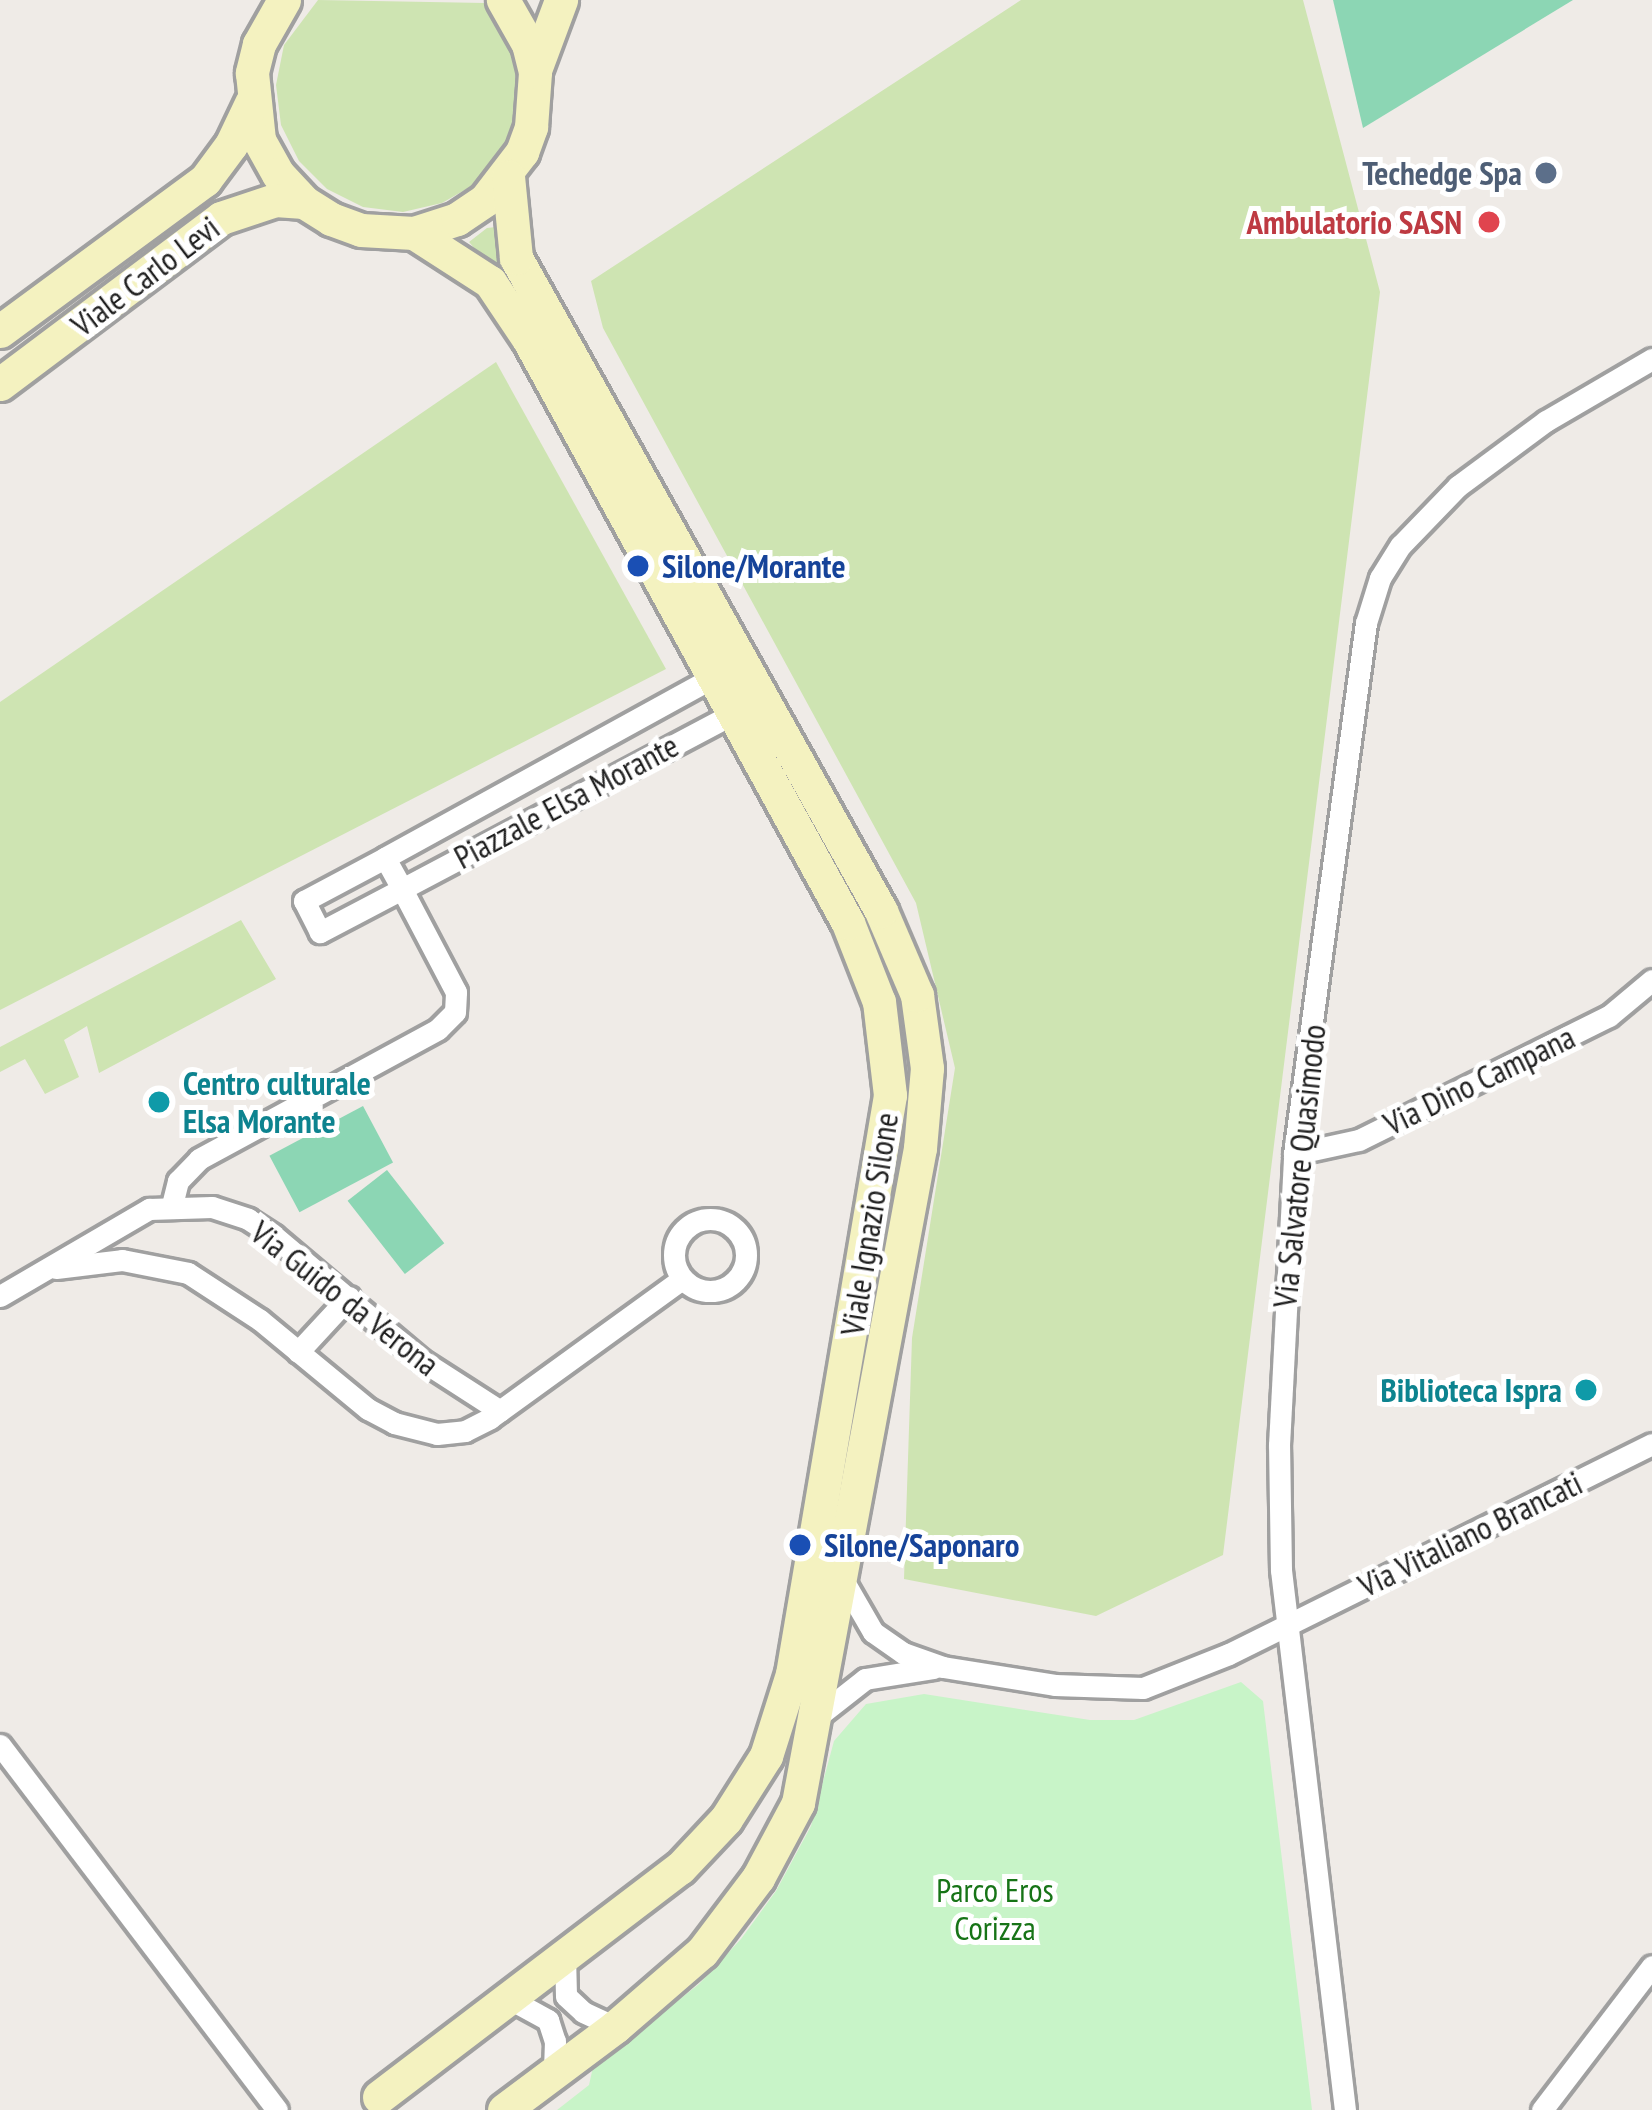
<!DOCTYPE html>
<html>
<head>
<meta charset="utf-8">
<style>
	body { margin:0 }
	#map { position:relative; width:1652px; height:2110px; overflow:hidden; background:#efebe7; font-family:"PT Sans Narrow",sans-serif }
	div>[style] { position:absolute }
	.grass>* { inset:0; background:#cee4b2 }
	.park>* { inset:0; background:#c8f4c8 }
	.pitch>* { inset:0; background:#8cd6b4; transform-origin:0 0 }
	.roads { filter:drop-shadow(3px 0 #a0a0a0) drop-shadow(-3px 0 #a0a0a0) drop-shadow(0 3px #a0a0a0) drop-shadow(0 -3px #a0a0a0) }
	.street>* { height:21px; margin:-10.5px; padding:0 10.5px; transform-origin:10.5px; border-radius:10.5px; background:#fff }
	.street>.ring { margin:-10.5px; padding:0; box-sizing:content-box; background:none; border:21px solid #fff; border-radius:50% }
	.secondary>* { height:33px; margin:-16.5px; padding:0 16.5px; transform-origin:16.5px; border-radius:16.5px; background:#f4f2c0 }
	.dots>* { width:33px; height:33px; translate:-50% -50%; box-sizing:border-box; border:6px solid #fff; border-radius:50% }
	span { translate:-50% -50%; white-space:nowrap; text-align:center; line-height:1.15; -webkit-text-stroke:10px #fff; paint-order:stroke }
	.service-label { font-size:33px; color:#4e5e75; font-weight:700 }
	.right { translate:-100% -50%; text-align:right }
	.health-label { font-size:33px; color:#be3a42; font-weight:700 }
	.street-label { font-size:33px; color:#1f1f1f }
	.transit-label { font-size:33px; color:#164399; font-weight:700 }
	.left { translate:0 -50%; text-align:left }
	.culture-label { font-size:33px; color:#0d838f; font-weight:700 }
	.park-label { font-size:33px; color:#177417 }
</style>
</head>
<body>
<div id="map">
	<div class="grass">
		<i style="clip-path:polygon(318px 0,485px 3px,508px 36px,519px 75px,517px 115px,503px 152px,477px 183px,442px 203px,403px 212px,363px 207px,327px 189px,299px 161px,281px 125px,276px 85px,284px 45px)"></i>
		<i style="clip-path:polygon(1021px 0,1303px 0,1380px 292px,1223px 1555px,1096px 1616px,904px 1579px,912px 1338px,955px 1068px,916px 903px,603px 328px,591px 281px)"></i>
		<i style="clip-path:polygon(496px 227px,502px 250px,541px 325px,469px 242px,487px 228px)"></i>
		<i style="clip-path:polygon(496px 362px,666px 669px,0 1010px,0 702px)"></i>
		<i style="clip-path:polygon(241px 920px,276px 979px,99px 1073px,87px 1026px,64px 1040px,79px 1077px,45px 1094px,25px 1059px,0 1072px,0 1047px)"></i>
	</div>
	<div class="park">
		<i style="clip-path:polygon(1241px 1682px,1263px 1701px,1312px 2110px,557px 2110px,589px 2085px,593px 2067px,699px 1984px,741px 1939px,776px 1891px,811px 1826px,834px 1741px,866px 1704px,924px 1694px,1090px 1720px,1134px 1720px)"></i>
	</div>
	<div class="pitch">
		<i style="clip-path:polygon(1333px 0,1573px 0,1363px 128px)"></i>
		<i style="left:363px;top:1106px;width:64px;height:106px;rotate:62deg"></i>
		<i style="left:387px;top:1170px;width:93px;height:50px;rotate:52deg"></i>
	</div>
	<div class="roads">
		<div class="street">
			<i style="left:710px;top:679px;width:371px;rotate:151.2deg"></i>
			<i style="left:385px;top:858px;width:35px;rotate:61deg"></i>
			<i style="left:402px;top:889px;width:371px;rotate:-27.9deg"></i>
			<i style="left:1294px;top:1154px;width:66px;rotate:-12.2deg"></i>
			<i style="left:1359px;top:1140px;width:279px;rotate:-26.4deg"></i>
			<i style="left:1609px;top:1016px;width:56px;rotate:-39.9deg"></i>
			<i style="left:172px;top:1205px;width:25px;rotate:-76deg"></i>
			<i style="left:178px;top:1181px;width:30px;rotate:-46deg"></i>
			<i style="left:199px;top:1159px;width:272px;rotate:-28.5deg"></i>
			<i style="left:438px;top:1029px;width:24px;rotate:-45deg"></i>
			<i style="left:455px;top:1012px;width:20px;rotate:-87deg"></i>
			<i style="left:456px;top:992px;width:116px;rotate:-117.7deg"></i>
			<i style="left:402px;top:889px;width:93px;rotate:152.3deg"></i>
			<i style="left:320px;top:932px;width:35px;rotate:-117deg"></i>
			<i style="left:304px;top:901px;width:92px;rotate:-28deg"></i>
			<i class="ring" style="left:674px;top:1219px;width:51px;height:51px"></i>
			<i style="left:56px;top:1268px;width:66px;rotate:-6.9deg"></i>
			<i style="left:122px;top:1260px;width:67px;rotate:11.1deg"></i>
			<i style="left:188px;top:1273px;width:86px;rotate:33.1deg"></i>
			<i style="left:260px;top:1320px;width:140px;rotate:39.5deg"></i>
			<i style="left:368px;top:1409px;width:30px;rotate:28deg"></i>
			<i style="left:394px;top:1423px;width:44px;rotate:14.3deg"></i>
			<i style="left:437px;top:1434px;width:28px;rotate:-6deg"></i>
			<i style="left:465px;top:1431px;width:28px;rotate:-27deg"></i>
			<i style="left:490px;top:1418px;width:237px;rotate:-35.9deg"></i>
			<i style="left:0;top:1296px;width:173px;rotate:-30.3deg"></i>
			<i style="left:149px;top:1209px;width:63px;rotate:-1.8deg"></i>
			<i style="left:212px;top:1207px;width:38px;rotate:18deg"></i>
			<i style="left:248px;top:1219px;width:31px;rotate:33deg"></i>
			<i style="left:274px;top:1236px;width:192px;rotate:40.1deg"></i>
			<i style="left:421px;top:1360px;width:94px;rotate:32.8deg"></i>
			<i style="left:298px;top:1352px;width:75px;rotate:-47.2deg"></i>
			<i style="left:843px;top:1580px;width:60px;rotate:60deg"></i>
			<i style="left:873px;top:1632px;width:37px;rotate:35deg"></i>
			<i style="left:903px;top:1653px;width:42px;rotate:19.3deg"></i>
			<i style="left:943px;top:1667px;width:113px;rotate:9.1deg"></i>
			<i style="left:1055px;top:1685px;width:88px;rotate:2deg"></i>
			<i style="left:1143px;top:1688px;width:92px;rotate:-21.6deg"></i>
			<i style="left:1229px;top:1654px;width:472px;rotate:-26.4deg"></i>
			<i style="left:818px;top:1716px;width:60px;rotate:-38.2deg"></i>
			<i style="left:865px;top:1679px;width:70px;rotate:-9.1deg"></i>
			<i style="left:0;top:1745px;width:458px;rotate:52.8deg"></i>
			<i style="left:565px;top:1955px;width:41px;rotate:88.6deg"></i>
			<i style="left:566px;top:1996px;width:23px;rotate:43deg"></i>
			<i style="left:583px;top:2012px;width:35px;rotate:25deg"></i>
			<i style="left:508px;top:1998px;width:46px;rotate:28.8deg"></i>
			<i style="left:548px;top:2020px;width:22px;rotate:72deg"></i>
			<i style="left:555px;top:2041px;width:31px;rotate:92deg"></i>
			<i style="left:1345px;top:2110px;width:544px;rotate:-96.76deg"></i>
			<i style="left:1281px;top:1570px;width:125px;rotate:-90.9deg"></i>
			<i style="left:1279px;top:1445px;width:291px;rotate:-87deg"></i>
			<i style="left:1294px;top:1154px;width:536px;rotate:-82.28deg"></i>
			<i style="left:1366px;top:623px;width:47px;rotate:-72.7deg"></i>
			<i style="left:1380px;top:578px;width:39px;rotate:-58deg"></i>
			<i style="left:1401px;top:545px;width:82px;rotate:-46deg"></i>
			<i style="left:1458px;top:486px;width:109px;rotate:-36.5deg"></i>
			<i style="left:1546px;top:421px;width:123px;rotate:-30.3deg"></i>
			<i style="left:1542px;top:2110px;width:181px;rotate:-52.6deg"></i>
		</div>
		<div class="secondary">
			<i style="left:284px;top:0;width:51px;rotate:119.6deg"></i>
			<i style="left:259px;top:44px;width:30px;rotate:104deg"></i>
			<i style="left:252px;top:73px;width:67px;rotate:84deg"></i>
			<i style="left:259px;top:140px;width:39px;rotate:61deg"></i>
			<i style="left:278px;top:174px;width:38px;rotate:47deg"></i>
			<i style="left:304px;top:202px;width:32px;rotate:32deg"></i>
			<i style="left:331px;top:219px;width:32px;rotate:20deg"></i>
			<i style="left:361px;top:230px;width:53px;rotate:3.2deg"></i>
			<i style="left:414px;top:233px;width:45px;rotate:-18deg"></i>
			<i style="left:457px;top:219px;width:34px;rotate:-34deg"></i>
			<i style="left:485px;top:200px;width:61px;rotate:-52.4deg"></i>
			<i style="left:522px;top:152px;width:27px;rotate:-70deg"></i>
			<i style="left:531px;top:127px;width:55px;rotate:-85.8deg"></i>
			<i style="left:535px;top:72px;width:29px;rotate:-104deg"></i>
			<i style="left:528px;top:44px;width:51px;rotate:-119.6deg"></i>
			<i style="left:535px;top:70px;width:75px;rotate:-69.6deg"></i>
			<i style="left:0;top:331px;width:255px;rotate:-36.4deg"></i>
			<i style="left:205px;top:180px;width:44px;rotate:-53.4deg"></i>
			<i style="left:231px;top:145px;width:47px;rotate:-64.5deg"></i>
			<i style="left:0;top:384px;width:276px;rotate:-36.9deg"></i>
			<i style="left:221px;top:218px;width:57px;rotate:-18.4deg"></i>
			<i style="left:275px;top:200px;width:29px;rotate:4deg"></i>
			<i style="left:379px;top:2097px;width:378px;rotate:-37.3deg"></i>
			<i style="left:680px;top:1868px;width:67px;rotate:-46.8deg"></i>
			<i style="left:726px;top:1819px;width:75px;rotate:-57.6deg"></i>
			<i style="left:766px;top:1756px;width:86px;rotate:-72.4deg"></i>
			<i style="left:792px;top:1674px;width:587px;rotate:-80.39deg"></i>
			<i style="left:890px;top:1095px;width:94px;rotate:-96.7deg"></i>
			<i style="left:879px;top:1002px;width:85px;rotate:-111.4deg"></i>
			<i style="left:848px;top:923px;width:665px;rotate:-118.69deg"></i>
			<i style="left:529px;top:340px;width:70px;rotate:-123.9deg"></i>
			<i style="left:490px;top:282px;width:90px;rotate:-147.2deg"></i>
			<i style="left:504px;top:2110px;width:139px;rotate:-36.8deg"></i>
			<i style="left:615px;top:2027px;width:115px;rotate:-40.8deg"></i>
			<i style="left:702px;top:1952px;width:93px;rotate:-52.9deg"></i>
			<i style="left:758px;top:1878px;width:85px;rotate:-61.9deg"></i>
			<i style="left:798px;top:1803px;width:666px;rotate:-79.45deg"></i>
			<i style="left:920px;top:1148px;width:80px;rotate:-85deg"></i>
			<i style="left:927px;top:1068px;width:74px;rotate:-97.8deg"></i>
			<i style="left:917px;top:995px;width:91px;rotate:-113.2deg"></i>
			<i style="left:881px;top:911px;width:748px;rotate:-119.2deg"></i>
			<i style="left:516px;top:258px;width:82px;rotate:-95.6deg"></i>
		</div>
	</div>
	<div class="dots">
		<i style="left:1546px;top:173px;background:#5c6f8a"></i>
		<i style="left:1489px;top:222px;background:#e0444e"></i>
		<i style="left:638px;top:566px;background:#1a4fb4"></i>
		<i style="left:159px;top:1102px;background:#0f9aa8"></i>
		<i style="left:1586px;top:1390px;background:#0f9aa8"></i>
		<i style="left:800px;top:1545px;background:#1a4fb4"></i>
	</div>
	<div class="service-label">
		<span class="right" style="left:1522px;top:173px">Techedge Spa</span>
	</div>
	<div class="health-label">
		<span class="right" style="left:1462px;top:222px">Ambulatorio SASN</span>
	</div>
	<div class="street-label">
		<span style="left:145px;top:276px;rotate:-37deg">Viale Carlo Levi</span>
		<span style="left:566px;top:801px;rotate:-28deg">Piazzale Elsa Morante</span>
		<span style="left:1479px;top:1080px;rotate:-26deg">Via Dino Campana</span>
		<span style="left:1299px;top:1166px;rotate:-84deg">Via Salvatore Quasimodo</span>
		<span style="left:869px;top:1224px;rotate:-81deg">Viale Ignazio Silone</span>
		<span style="left:345px;top:1298px;rotate:38deg">Via Guido da Verona</span>
		<span style="left:1470px;top:1534px;rotate:-26deg">Via Vitaliano Brancati</span>
	</div>
	<div class="transit-label">
		<span class="left" style="left:662px;top:566px">Silone/Morante</span>
		<span class="left" style="left:824px;top:1545px">Silone/Saponaro</span>
	</div>
	<div class="culture-label">
		<span class="left" style="left:183px;top:1102px">Centro culturale<br>Elsa Morante</span>
		<span class="right" style="left:1562px;top:1390px">Biblioteca Ispra</span>
	</div>
	<div class="park-label">
		<span style="left:995px;top:1909px">Parco Eros<br>Corizza</span>
	</div>
</div>
</body>
</html>
